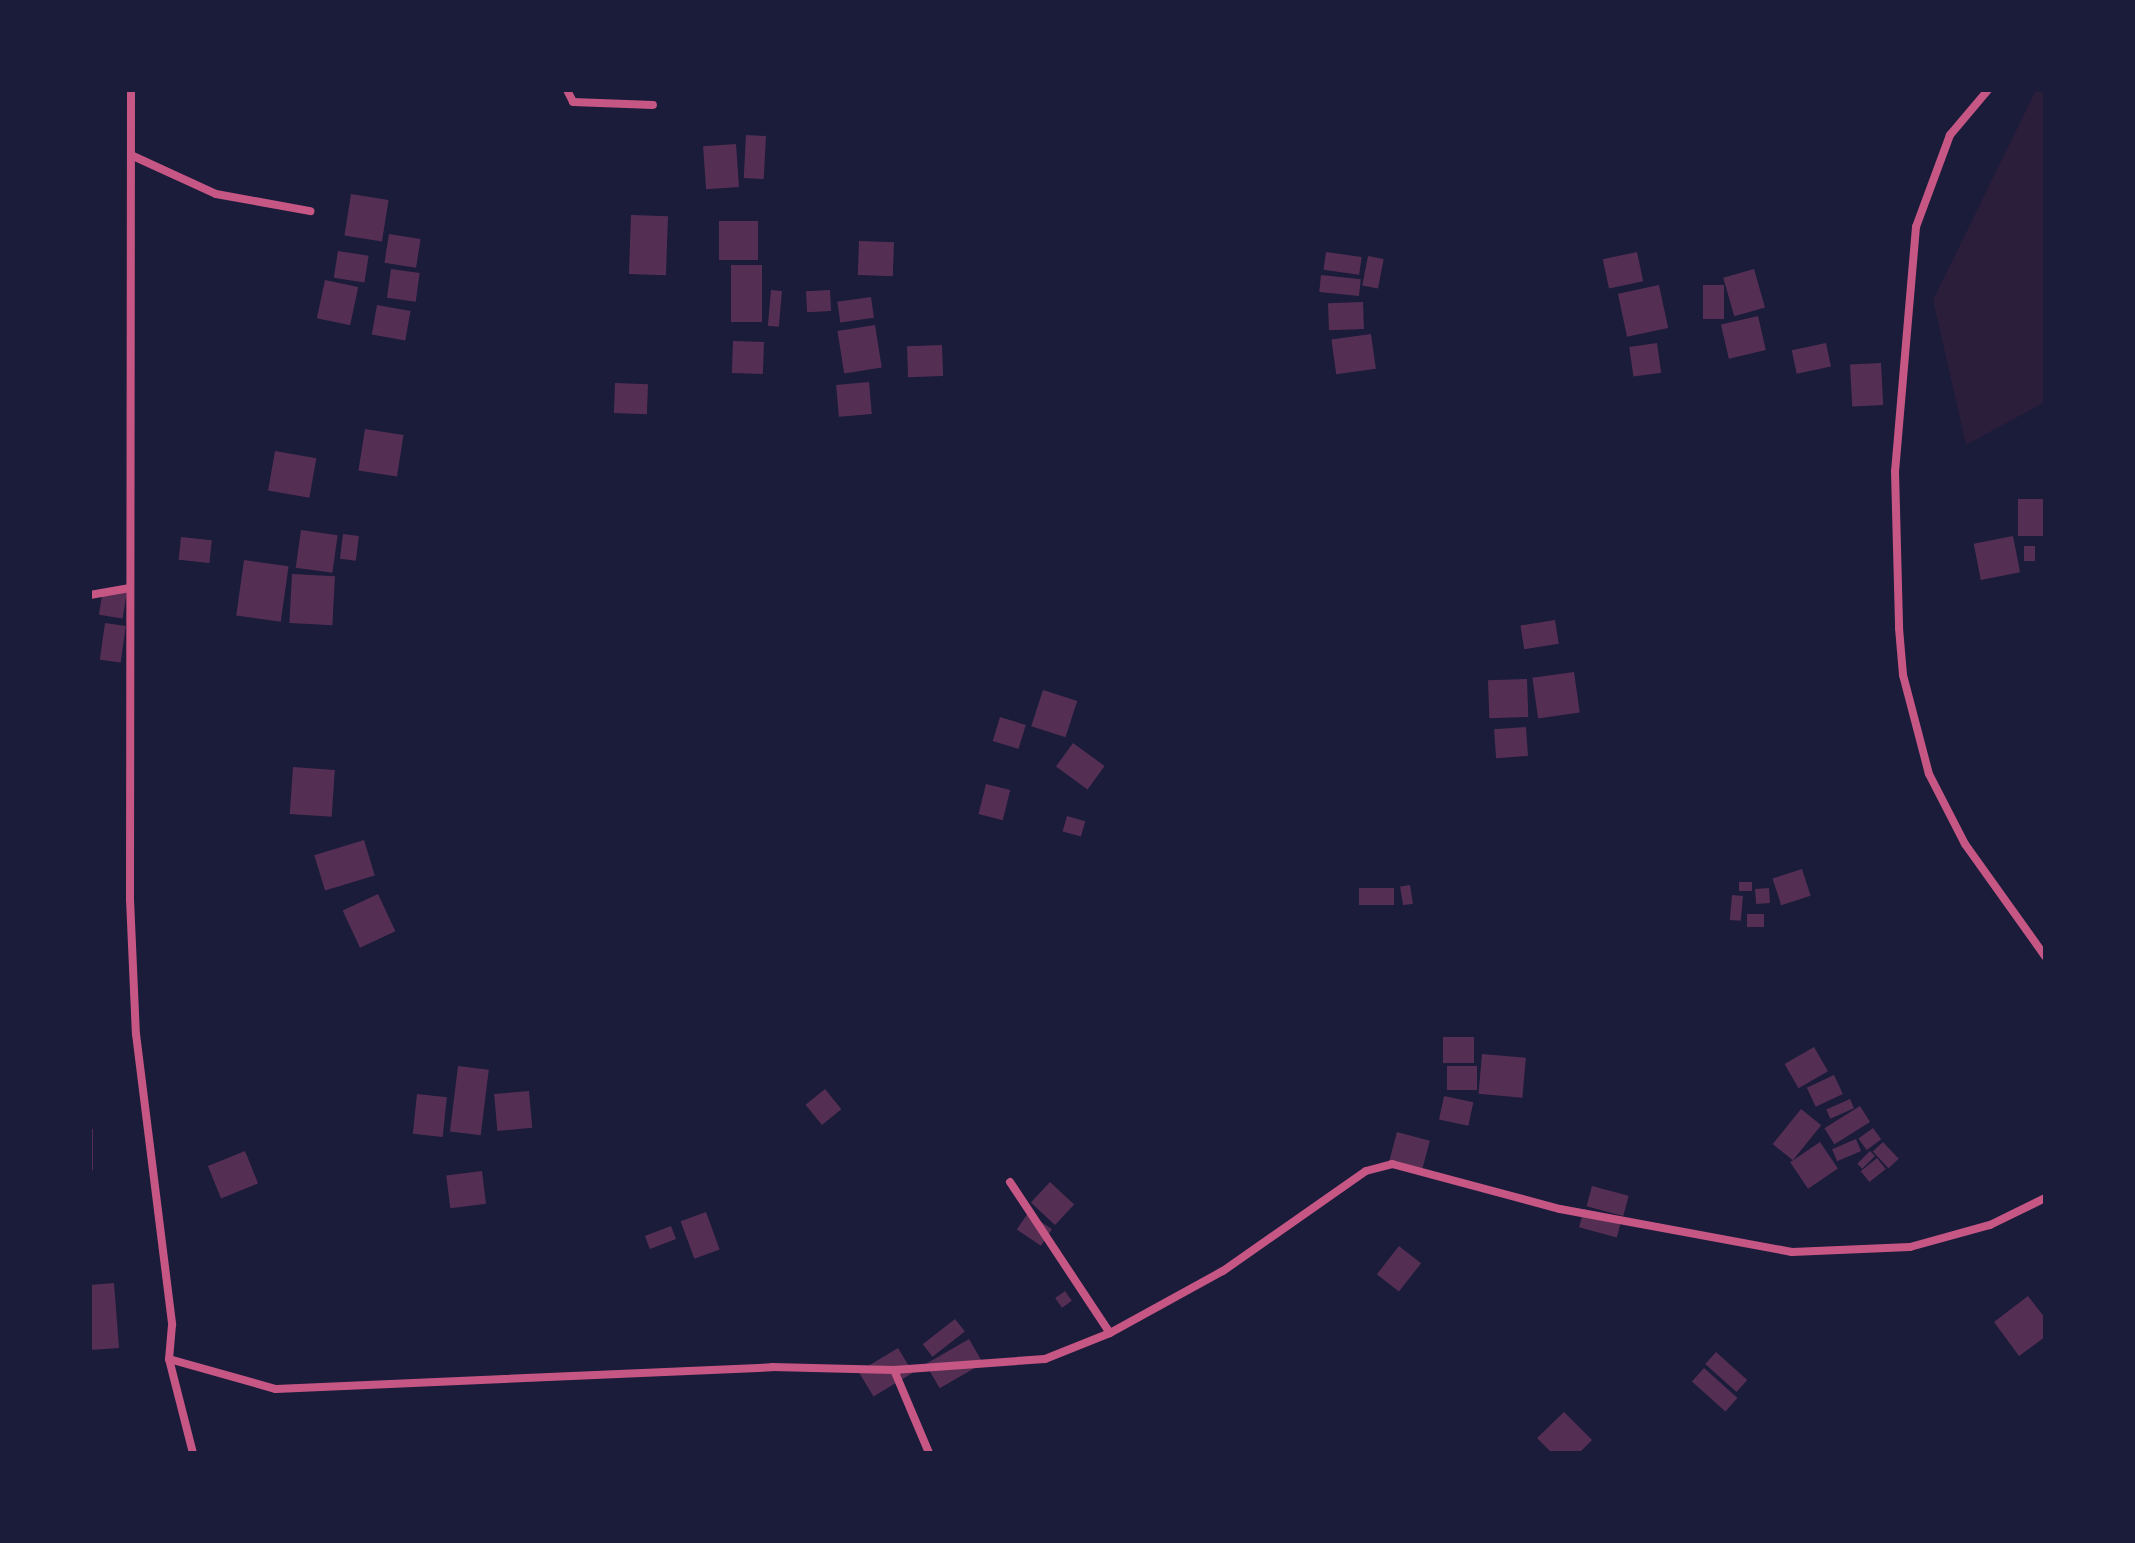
<!DOCTYPE html>
<html>
<head>
<meta charset="utf-8">
<style>
	body { margin:0 }
	#map { position:relative; width:2135px; height:1543px; overflow:hidden; background:#1b1b3a; font-family:Overpass,sans-serif }
	div>[style] { position:absolute }
	.green>* { inset:0; background:#2a1e3b }
	.building>* { inset:0; background:#542f53; transform-origin:0 0 }
	.minor>* { height:8px; margin:-4px; padding:0 4px; transform-origin:4px; border-radius:4px; background:#c65784 }
	span { translate:-50% -50%; white-space:nowrap; text-align:center; line-height:1.15; -webkit-text-stroke:6px #1b1b3a; paint-order:stroke }
	.frame { position:absolute; inset:0; border:92px solid #1b1b3a; pointer-events:none }
</style>
</head>
<body>
<div id="map">
	<div class="green">
		<i style="clip-path:polygon(2036px 90px,2045px 90px,2045px 402px,1966px 445px,1933px 300px)"></i>
	</div>
	<div class="building">
		<i style="left:746px;top:135px;width:20px;height:43px;rotate:3deg"></i>
		<i style="left:736px;top:144px;width:43px;height:33px;rotate:86deg"></i>
		<i style="left:351px;top:194px;width:38px;height:42px;rotate:9deg"></i>
		<i style="left:631px;top:215px;width:37px;height:59px;rotate:2deg"></i>
		<i style="left:719px;top:221px;width:39px;height:39px"></i>
		<i style="left:389px;top:234px;width:32px;height:29px;rotate:9deg"></i>
		<i style="left:859px;top:241px;width:35px;height:34px;rotate:2deg"></i>
		<i style="left:338px;top:251px;width:31px;height:27px;rotate:9deg"></i>
		<i style="left:1326px;top:252px;width:36px;height:18px;rotate:8deg"></i>
		<i style="left:1637px;top:252px;width:30px;height:35px;rotate:78deg"></i>
		<i style="left:1368px;top:256px;width:16px;height:30px;rotate:11deg"></i>
		<i style="left:731px;top:265px;width:31px;height:57px"></i>
		<i style="left:391px;top:269px;width:29px;height:29px;rotate:8deg"></i>
		<i style="left:1754px;top:269px;width:40px;height:32px;rotate:74deg"></i>
		<i style="left:1321px;top:275px;width:40px;height:17px;rotate:6deg"></i>
		<i style="left:325px;top:280px;width:34px;height:39px;rotate:12deg"></i>
		<i style="left:1659px;top:285px;width:44px;height:42px;rotate:78deg"></i>
		<i style="left:1703px;top:285px;width:21px;height:34px"></i>
		<i style="left:771px;top:290px;width:11px;height:36px;rotate:5deg"></i>
		<i style="left:830px;top:290px;width:21px;height:24px;rotate:87deg"></i>
		<i style="left:871px;top:297px;width:21px;height:34px;rotate:82deg"></i>
		<i style="left:1363px;top:302px;width:27px;height:35px;rotate:88deg"></i>
		<i style="left:377px;top:305px;width:34px;height:30px;rotate:10deg"></i>
		<i style="left:1758px;top:316px;width:35px;height:38px;rotate:77deg"></i>
		<i style="left:875px;top:325px;width:43px;height:38px;rotate:81deg"></i>
		<i style="left:1371px;top:334px;width:35px;height:40px;rotate:82deg"></i>
		<i style="left:733px;top:341px;width:31px;height:32px;rotate:2deg"></i>
		<i style="left:1657px;top:343px;width:30px;height:28px;rotate:82deg"></i>
		<i style="left:1826px;top:343px;width:24px;height:35px;rotate:78deg"></i>
		<i style="left:942px;top:345px;width:31px;height:35px;rotate:88deg"></i>
		<i style="left:1881px;top:363px;width:42px;height:31px;rotate:87deg"></i>
		<i style="left:869px;top:382px;width:32px;height:33px;rotate:85deg"></i>
		<i style="left:615px;top:383px;width:33px;height:30px;rotate:2deg"></i>
		<i style="left:365px;top:429px;width:39px;height:42px;rotate:9deg"></i>
		<i style="left:275px;top:451px;width:42px;height:40px;rotate:10deg"></i>
		<i style="left:2045px;top:499px;width:37px;height:27px;rotate:90deg"></i>
		<i style="left:301px;top:530px;width:37px;height:38px;rotate:8deg"></i>
		<i style="left:343px;top:534px;width:16px;height:25px;rotate:7deg"></i>
		<i style="left:2013px;top:536px;width:37px;height:40px;rotate:79deg"></i>
		<i style="left:181px;top:537px;width:31px;height:23px;rotate:6deg"></i>
		<i style="left:2024px;top:546px;width:11px;height:15px"></i>
		<i style="left:244px;top:560px;width:45px;height:56px;rotate:8deg"></i>
		<i style="left:292px;top:574px;width:43px;height:49px;rotate:3deg"></i>
		<i style="left:103px;top:589px;width:24px;height:26px;rotate:9deg"></i>
		<i style="left:1555px;top:620px;width:24px;height:35px;rotate:81deg"></i>
		<i style="left:105px;top:623px;width:21px;height:37px;rotate:8deg"></i>
		<i style="left:1574px;top:672px;width:41px;height:42px;rotate:82deg"></i>
		<i style="left:1527px;top:679px;width:38px;height:39px;rotate:88deg"></i>
		<i style="left:1043px;top:690px;width:36px;height:38px;rotate:18deg"></i>
		<i style="left:1000px;top:717px;width:27px;height:25px;rotate:17deg"></i>
		<i style="left:1526px;top:727px;width:29px;height:32px;rotate:86deg"></i>
		<i style="left:1073px;top:743px;width:39px;height:29px;rotate:36deg"></i>
		<i style="left:293px;top:767px;width:42px;height:47px;rotate:4deg"></i>
		<i style="left:986px;top:784px;width:25px;height:31px;rotate:14deg"></i>
		<i style="left:1067px;top:816px;width:19px;height:16px;rotate:16deg"></i>
		<i style="left:364px;top:840px;width:37px;height:52px;rotate:73deg"></i>
		<i style="left:1802px;top:869px;width:28px;height:31px;rotate:72deg"></i>
		<i style="left:1739px;top:882px;width:13px;height:9px"></i>
		<i style="left:1410px;top:885px;width:19px;height:10px;rotate:81deg"></i>
		<i style="left:1394px;top:888px;width:17px;height:35px;rotate:90deg"></i>
		<i style="left:1769px;top:888px;width:15px;height:14px;rotate:86deg"></i>
		<i style="left:378px;top:894px;width:41px;height:39px;rotate:65deg"></i>
		<i style="left:1732px;top:895px;width:11px;height:25px;rotate:5deg"></i>
		<i style="left:1747px;top:914px;width:17px;height:13px"></i>
		<i style="left:1443px;top:1037px;width:31px;height:26px"></i>
		<i style="left:1814px;top:1047px;width:28px;height:34px;rotate:60deg"></i>
		<i style="left:1482px;top:1054px;width:44px;height:40px;rotate:5deg"></i>
		<i style="left:458px;top:1066px;width:31px;height:66px;rotate:7deg"></i>
		<i style="left:1447px;top:1066px;width:30px;height:24px"></i>
		<i style="left:1834px;top:1075px;width:21px;height:30px;rotate:65deg"></i>
		<i style="left:825px;top:1089px;width:26px;height:25px;rotate:51deg"></i>
		<i style="left:529px;top:1091px;width:37px;height:35px;rotate:85deg"></i>
		<i style="left:417px;top:1094px;width:30px;height:40px;rotate:6deg"></i>
		<i style="left:1444px;top:1096px;width:30px;height:24px;rotate:12deg"></i>
		<i style="left:1850px;top:1099px;width:10px;height:26px;rotate:66deg"></i>
		<i style="left:1860px;top:1106px;width:19px;height:42px;rotate:58deg"></i>
		<i style="left:1801px;top:1109px;width:26px;height:45px;rotate:39deg"></i>
		<i style="left:1873px;top:1128px;width:14px;height:18px;rotate:54deg"></i>
		<i style="left:90px;top:1129px;width:3px;height:41px"></i>
		<i style="left:1397px;top:1132px;width:34px;height:33px;rotate:15deg"></i>
		<i style="left:1856px;top:1139px;width:13px;height:26px;rotate:67deg"></i>
		<i style="left:1820px;top:1142px;width:32px;height:36px;rotate:56deg"></i>
		<i style="left:1883px;top:1142px;width:23px;height:14px;rotate:47deg"></i>
		<i style="left:245px;top:1151px;width:35px;height:40px;rotate:68deg"></i>
		<i style="left:1870px;top:1151px;width:7px;height:18px;rotate:45deg"></i>
		<i style="left:1877px;top:1158px;width:14px;height:21px;rotate:51deg"></i>
		<i style="left:482px;top:1171px;width:33px;height:36px;rotate:83deg"></i>
		<i style="left:1050px;top:1182px;width:33px;height:28px;rotate:43deg"></i>
		<i style="left:1592px;top:1186px;width:38px;height:21px;rotate:15deg"></i>
		<i style="left:1584px;top:1209px;width:39px;height:19px;rotate:15deg"></i>
		<i style="left:706px;top:1212px;width:40px;height:27px;rotate:70deg"></i>
		<i style="left:1028px;top:1213px;width:29px;height:20px;rotate:34deg"></i>
		<i style="left:671px;top:1226px;width:14px;height:28px;rotate:69deg"></i>
		<i style="left:1399px;top:1246px;width:28px;height:36px;rotate:38deg"></i>
		<i style="clip-path:polygon(114px 1283px,119px 1348px,90px 1350px,90px 1285px)"></i>
		<i style="left:1065px;top:1291px;width:12px;height:12px;rotate:55deg"></i>
		<i style="clip-path:polygon(2028px 1296px,2045px 1318px,2045px 1337px,2019px 1356px,1994px 1322px)"></i>
		<i style="left:955px;top:1319px;width:16px;height:41px;rotate:52deg"></i>
		<i style="left:969px;top:1339px;width:28px;height:50px;rotate:60deg"></i>
		<i style="left:898px;top:1348px;width:29px;height:46px;rotate:59deg"></i>
		<i style="left:1716px;top:1352px;width:42px;height:16px;rotate:42deg"></i>
		<i style="left:1704px;top:1368px;width:45px;height:18px;rotate:42deg"></i>
		<i style="clip-path:polygon(1564px 1412px,1592px 1440px,1579px 1453px,1552px 1453px,1537px 1438px)"></i>
	</div>
	<div class="minor">
		<i style="left:131px;top:90px;width:809px;rotate:90.07deg"></i>
		<i style="left:130px;top:899px;width:135px;rotate:87.5deg"></i>
		<i style="left:136px;top:1034px;width:293px;rotate:82.9deg"></i>
		<i style="left:172px;top:1325px;width:34px;rotate:95deg"></i>
		<i style="left:169px;top:1359px;width:97px;rotate:75.7deg"></i>
		<i style="left:567px;top:90px;width:13px;rotate:63deg"></i>
		<i style="left:573px;top:102px;width:80px;rotate:2.1deg"></i>
		<i style="left:1988px;top:90px;width:59px;rotate:130.2deg"></i>
		<i style="left:1950px;top:135px;width:98px;rotate:110.3deg"></i>
		<i style="left:1916px;top:227px;width:245px;rotate:94.9deg"></i>
		<i style="left:1895px;top:471px;width:157px;rotate:88.5deg"></i>
		<i style="left:1899px;top:628px;width:47px;rotate:85.1deg"></i>
		<i style="left:1903px;top:675px;width:102px;rotate:75.3deg"></i>
		<i style="left:1929px;top:774px;width:79px;rotate:62.8deg"></i>
		<i style="left:1965px;top:844px;width:138px;rotate:54.5deg"></i>
		<i style="left:133px;top:156px;width:91px;rotate:24.6deg"></i>
		<i style="left:216px;top:194px;width:96px;rotate:10.3deg"></i>
		<i style="left:90px;top:595px;width:39px;rotate:-10deg"></i>
		<i style="left:1010px;top:1182px;width:181px;rotate:56.5deg"></i>
		<i style="left:169px;top:1359px;width:111px;rotate:15.7deg"></i>
		<i style="left:276px;top:1389px;width:496px;rotate:-2.5deg"></i>
		<i style="left:772px;top:1367px;width:122px;rotate:1.4deg"></i>
		<i style="left:894px;top:1370px;width:151px;rotate:-4.2deg"></i>
		<i style="left:1045px;top:1359px;width:70px;rotate:-21.8deg"></i>
		<i style="left:1110px;top:1333px;width:129px;rotate:-28.8deg"></i>
		<i style="left:1223px;top:1271px;width:174px;rotate:-35deg"></i>
		<i style="left:1366px;top:1171px;width:27px;rotate:-15deg"></i>
		<i style="left:1392px;top:1164px;width:174px;rotate:15deg"></i>
		<i style="left:1560px;top:1209px;width:236px;rotate:10.5deg"></i>
		<i style="left:1792px;top:1252px;width:118px;rotate:-2.4deg"></i>
		<i style="left:1910px;top:1247px;width:83px;rotate:-15.4deg"></i>
		<i style="left:1990px;top:1225px;width:61px;rotate:-26.1deg"></i>
		<i style="left:894px;top:1370px;width:90px;rotate:67.1deg"></i>
	</div>
	<div class="frame"></div>
</div>
</body>
</html>
